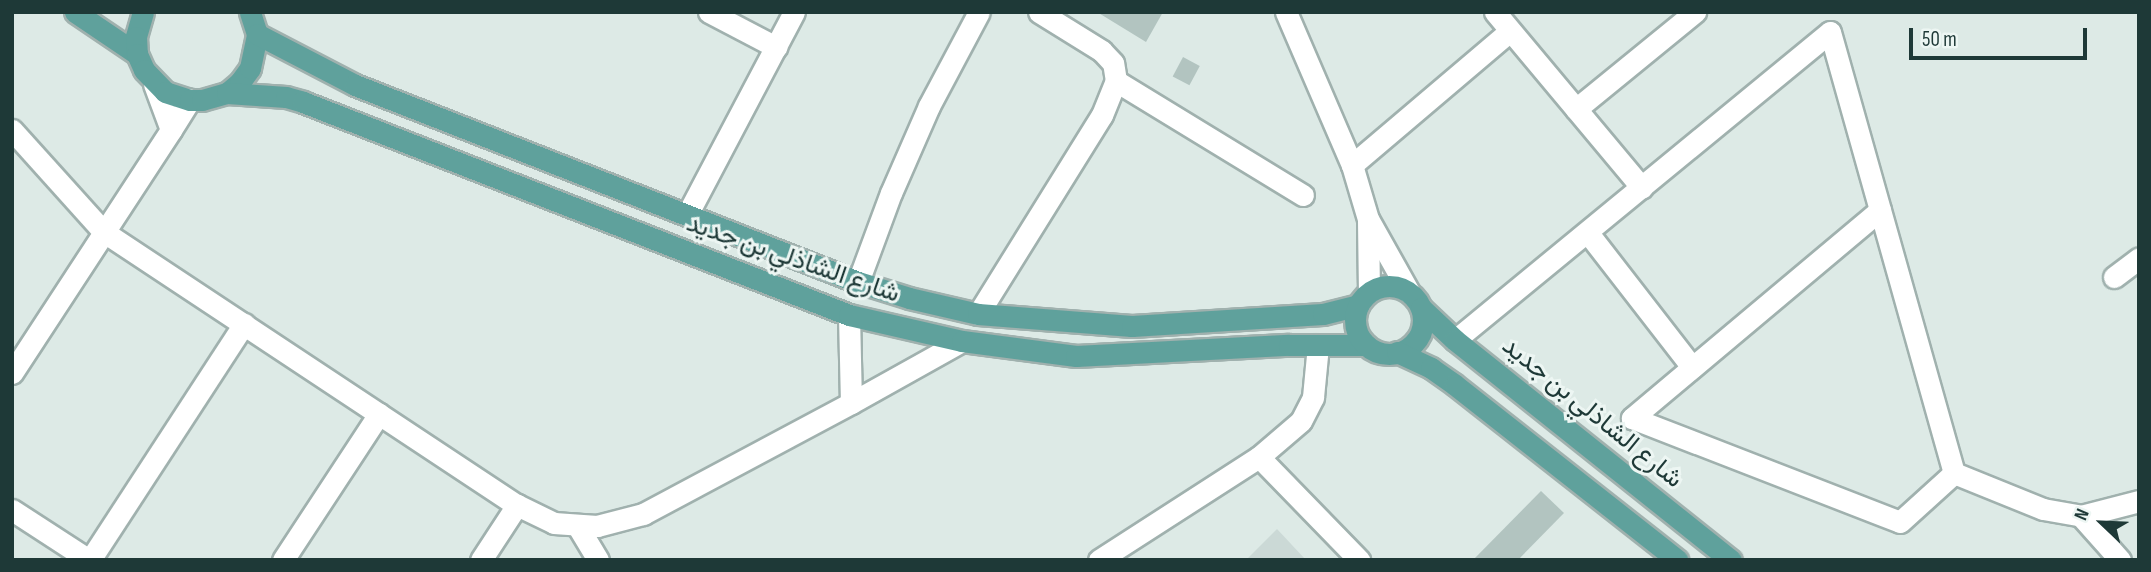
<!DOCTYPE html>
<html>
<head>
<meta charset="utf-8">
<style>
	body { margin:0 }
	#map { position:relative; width:2151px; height:572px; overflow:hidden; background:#ddeae6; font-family:"Sofia Sans Condensed",Vazirmatn,sans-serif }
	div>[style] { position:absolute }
	.built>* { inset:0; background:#cbd9d6 }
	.building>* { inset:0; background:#b2c4c0; transform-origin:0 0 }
	.roads { filter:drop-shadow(2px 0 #a0b1ae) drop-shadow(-2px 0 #a0b1ae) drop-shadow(0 2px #a0b1ae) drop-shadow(0 -2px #a0b1ae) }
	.minor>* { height:21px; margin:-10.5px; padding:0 10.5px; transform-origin:10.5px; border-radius:10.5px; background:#fff }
	.major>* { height:21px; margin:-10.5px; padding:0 10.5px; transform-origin:10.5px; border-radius:10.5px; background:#5fa19c }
	.major>.ring { margin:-10.5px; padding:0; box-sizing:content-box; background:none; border:21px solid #5fa19c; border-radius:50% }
	span { translate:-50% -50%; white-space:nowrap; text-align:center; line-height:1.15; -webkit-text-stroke:6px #edf6f3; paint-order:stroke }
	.street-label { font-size:26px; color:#1e3937 }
	.frame { position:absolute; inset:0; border:14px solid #1e3937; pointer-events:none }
	.north { position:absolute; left:2067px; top:488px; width:70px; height:70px; -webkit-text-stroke:5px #edf6f3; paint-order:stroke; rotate:293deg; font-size:19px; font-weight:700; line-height:28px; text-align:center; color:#1e3937 }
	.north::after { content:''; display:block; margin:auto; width:24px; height:32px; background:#1e3937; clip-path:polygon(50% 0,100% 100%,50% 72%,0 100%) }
	.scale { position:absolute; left:1909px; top:28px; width:178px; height:32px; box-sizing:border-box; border:4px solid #1e3937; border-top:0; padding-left:9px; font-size:21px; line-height:24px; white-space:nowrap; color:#1e3937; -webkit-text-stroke:5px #edf6f3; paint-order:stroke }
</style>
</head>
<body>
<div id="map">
	<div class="built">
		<i style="clip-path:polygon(1277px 529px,1306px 560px,1246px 560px)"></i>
	</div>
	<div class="building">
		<i style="clip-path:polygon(1097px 12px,1163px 12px,1146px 42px)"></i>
		<i style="left:1183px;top:57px;width:19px;height:22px;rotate:28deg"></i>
		<i style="clip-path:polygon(1541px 491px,1564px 513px,1518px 560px,1473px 560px)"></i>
	</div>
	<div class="roads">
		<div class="minor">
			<i style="left:709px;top:12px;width:76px;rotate:27.6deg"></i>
			<i style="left:1286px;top:12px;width:167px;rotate:66.7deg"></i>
			<i style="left:1352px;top:165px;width:56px;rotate:73.5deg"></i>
			<i style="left:1368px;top:219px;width:84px;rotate:60.7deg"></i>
			<i style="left:1495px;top:12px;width:229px;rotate:50.1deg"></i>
			<i style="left:1116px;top:81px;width:219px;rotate:31.4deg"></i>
			<i style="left:154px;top:84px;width:49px;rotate:69.7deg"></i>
			<i style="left:171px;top:130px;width:36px;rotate:-58deg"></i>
			<i style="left:1576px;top:109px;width:154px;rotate:-39.2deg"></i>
			<i style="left:12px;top:130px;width:137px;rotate:48deg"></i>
			<i style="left:104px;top:232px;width:495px;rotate:33.5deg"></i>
			<i style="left:517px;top:505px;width:41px;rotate:25.9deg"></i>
			<i style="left:554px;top:523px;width:43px;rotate:4deg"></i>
			<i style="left:597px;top:526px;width:48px;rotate:-14.6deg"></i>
			<i style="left:643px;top:514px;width:236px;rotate:-28.1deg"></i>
			<i style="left:1352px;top:165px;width:207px;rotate:-40.3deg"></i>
			<i style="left:1880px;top:210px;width:324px;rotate:140deg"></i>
			<i style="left:1632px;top:418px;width:287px;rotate:21.2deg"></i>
			<i style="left:1900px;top:522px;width:73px;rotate:-42.2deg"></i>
			<i style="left:687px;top:215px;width:229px;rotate:-62.2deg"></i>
			<i style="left:1368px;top:221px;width:71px;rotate:89.2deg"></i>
			<i style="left:1588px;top:233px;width:170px;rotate:52.2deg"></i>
			<i style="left:2114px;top:277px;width:31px;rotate:-37deg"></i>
			<i style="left:858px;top:282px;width:95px;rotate:-69.7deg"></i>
			<i style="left:891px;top:193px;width:95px;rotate:-66.4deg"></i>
			<i style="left:929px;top:106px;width:106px;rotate:-62deg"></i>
			<i style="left:978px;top:314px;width:234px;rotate:-58.1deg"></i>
			<i style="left:1102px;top:115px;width:37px;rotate:-68deg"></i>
			<i style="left:1116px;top:81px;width:18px;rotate:-99deg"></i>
			<i style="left:1113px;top:63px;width:16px;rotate:-133deg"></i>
			<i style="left:1102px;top:51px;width:74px;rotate:-148.2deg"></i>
			<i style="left:849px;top:315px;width:88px;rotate:88.7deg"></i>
			<i style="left:851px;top:403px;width:127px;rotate:-29.2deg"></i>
			<i style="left:1455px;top:340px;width:485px;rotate:-39.4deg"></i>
			<i style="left:1830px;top:32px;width:458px;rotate:74.3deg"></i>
			<i style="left:12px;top:373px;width:290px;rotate:-56.8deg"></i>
			<i style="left:1259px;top:457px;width:144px;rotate:45.8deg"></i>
			<i style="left:1954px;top:473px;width:96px;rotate:22deg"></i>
			<i style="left:2043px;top:509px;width:39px;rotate:10deg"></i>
			<i style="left:2081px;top:516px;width:60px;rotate:-14.5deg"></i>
			<i style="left:12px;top:510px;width:92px;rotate:33deg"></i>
			<i style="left:2081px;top:516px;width:59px;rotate:48.4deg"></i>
			<i style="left:577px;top:525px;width:41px;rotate:59deg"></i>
			<i style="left:90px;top:560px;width:282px;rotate:-56.9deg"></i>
			<i style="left:283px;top:560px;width:175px;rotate:-56.7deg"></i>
			<i style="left:481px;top:560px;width:66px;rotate:-56.8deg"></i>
			<i style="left:1099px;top:560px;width:190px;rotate:-32.8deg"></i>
			<i style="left:1259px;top:457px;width:55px;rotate:-40.6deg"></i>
			<i style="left:1301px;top:421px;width:27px;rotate:-63deg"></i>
			<i style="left:1313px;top:397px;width:52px;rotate:-84.5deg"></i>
		</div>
		<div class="major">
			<i style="left:75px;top:12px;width:75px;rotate:34.1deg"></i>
			<i style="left:143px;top:12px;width:26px;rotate:106deg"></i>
			<i style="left:136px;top:37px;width:17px;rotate:87deg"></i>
			<i style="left:137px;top:54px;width:17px;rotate:66deg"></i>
			<i style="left:144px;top:70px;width:30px;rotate:46deg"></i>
			<i style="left:165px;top:92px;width:26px;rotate:18deg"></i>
			<i style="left:190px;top:100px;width:12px"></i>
			<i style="left:202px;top:100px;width:26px;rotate:-16deg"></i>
			<i style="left:227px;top:93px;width:17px;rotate:-40deg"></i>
			<i style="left:240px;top:82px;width:17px;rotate:-54deg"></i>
			<i style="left:250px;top:68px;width:35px;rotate:-78deg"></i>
			<i style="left:257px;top:34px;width:23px;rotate:-108deg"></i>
			<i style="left:257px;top:34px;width:110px;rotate:27.5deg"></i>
			<i style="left:355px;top:85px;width:540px;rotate:21.39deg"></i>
			<i style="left:858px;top:282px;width:53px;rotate:17.4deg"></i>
			<i style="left:909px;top:298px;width:71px;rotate:13.1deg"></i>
			<i style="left:978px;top:314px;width:154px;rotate:4.5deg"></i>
			<i style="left:1132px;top:326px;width:191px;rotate:-3.6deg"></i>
			<i style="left:1323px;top:314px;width:36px;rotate:-14deg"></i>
			<i style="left:227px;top:93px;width:59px;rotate:3.9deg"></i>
			<i style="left:286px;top:97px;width:18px;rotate:16deg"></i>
			<i style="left:303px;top:102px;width:586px;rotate:21.31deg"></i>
			<i style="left:849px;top:315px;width:116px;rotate:13deg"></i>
			<i style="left:962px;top:341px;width:115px;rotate:7.5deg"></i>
			<i style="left:1076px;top:356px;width:213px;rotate:-3deg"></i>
			<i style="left:1289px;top:345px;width:77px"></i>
			<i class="ring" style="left:1355px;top:286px;width:47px;height:47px"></i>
			<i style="left:1421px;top:308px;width:47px;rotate:43.3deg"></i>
			<i style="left:1455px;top:340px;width:353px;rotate:38.6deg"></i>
			<i style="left:1397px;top:352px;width:38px;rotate:25deg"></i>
			<i style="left:1431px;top:368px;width:29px;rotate:35deg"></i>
			<i style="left:1455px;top:385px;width:283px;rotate:38.2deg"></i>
		</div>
	</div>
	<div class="street-label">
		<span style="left:793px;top:259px;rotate:19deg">شارع الشاذلي بن جديد</span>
		<span style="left:1592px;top:413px;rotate:39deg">شارع الشاذلي بن جديد</span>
	</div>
	<div class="frame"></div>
	<div class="north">N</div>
	<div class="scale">50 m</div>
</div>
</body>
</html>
